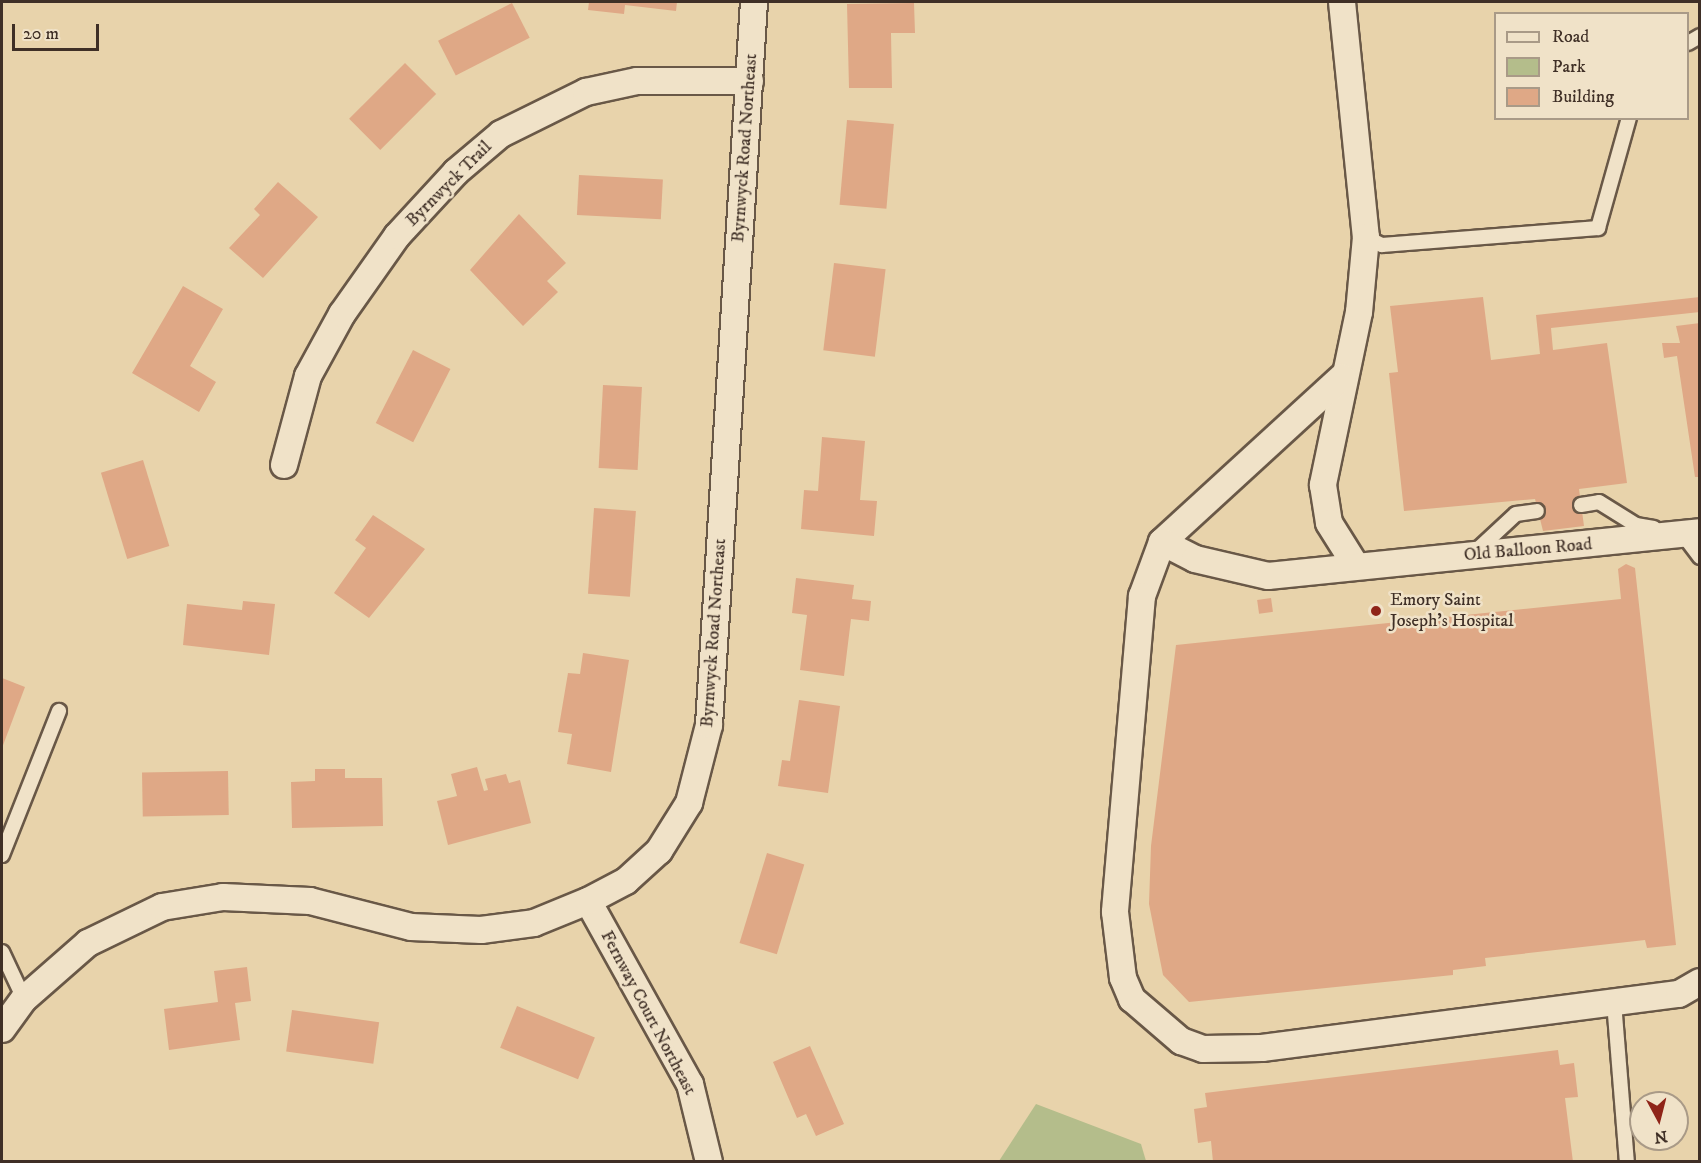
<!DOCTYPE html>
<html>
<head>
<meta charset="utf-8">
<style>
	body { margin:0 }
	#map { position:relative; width:1701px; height:1163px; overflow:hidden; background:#e8d3ab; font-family:"IM FELL DW Pica",serif }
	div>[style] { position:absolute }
	.green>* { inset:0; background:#b4bd8b }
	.building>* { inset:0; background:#dfa886; transform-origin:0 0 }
	.roads { filter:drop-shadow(2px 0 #695847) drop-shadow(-2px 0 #695847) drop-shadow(0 2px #695847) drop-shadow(0 -2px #695847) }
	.service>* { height:14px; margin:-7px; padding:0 7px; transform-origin:7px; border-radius:7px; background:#f0e2c8 }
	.minor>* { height:26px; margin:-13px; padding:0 13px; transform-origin:13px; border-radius:13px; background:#f0e2c8 }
	.dots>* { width:16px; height:16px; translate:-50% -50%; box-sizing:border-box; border:3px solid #f0e2c8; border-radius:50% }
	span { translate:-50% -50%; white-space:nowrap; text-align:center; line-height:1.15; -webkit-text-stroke:5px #f0e2c8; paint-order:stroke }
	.street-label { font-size:18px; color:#3f2f26 }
	.poi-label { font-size:18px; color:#3f2f26 }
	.left { translate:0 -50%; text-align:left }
	.frame { position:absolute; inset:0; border:3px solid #3f2f26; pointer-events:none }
	.legend { position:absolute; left:1494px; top:12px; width:195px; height:108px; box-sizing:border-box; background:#f0e2c8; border:2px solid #a99a87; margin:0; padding:8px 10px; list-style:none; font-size:18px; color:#3f2f26 }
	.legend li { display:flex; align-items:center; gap:12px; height:30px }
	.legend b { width:30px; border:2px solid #a99a87 }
	.north { position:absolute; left:1629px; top:1091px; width:60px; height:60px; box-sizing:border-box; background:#f0e2c8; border:2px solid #a99a87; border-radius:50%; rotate:173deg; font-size:16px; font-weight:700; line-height:24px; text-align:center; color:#3f2f26 }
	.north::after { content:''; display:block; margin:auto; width:21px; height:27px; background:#8f2418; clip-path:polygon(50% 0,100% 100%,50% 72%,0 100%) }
	.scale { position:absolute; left:12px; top:24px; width:87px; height:27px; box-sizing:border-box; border:3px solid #3f2f26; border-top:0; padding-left:8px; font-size:18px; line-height:21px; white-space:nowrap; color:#3f2f26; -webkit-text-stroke:4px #f0e2c8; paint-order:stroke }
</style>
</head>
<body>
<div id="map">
	<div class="green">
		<i style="clip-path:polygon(1036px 1104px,1141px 1144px,1146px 1161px,999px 1161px)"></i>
	</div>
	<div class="building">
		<i style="clip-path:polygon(589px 2px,677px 2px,676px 11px,625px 5px,624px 14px,588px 10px)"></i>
		<i style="left:512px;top:3px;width:39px;height:83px;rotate:63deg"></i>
		<i style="clip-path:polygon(914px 3px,915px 33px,891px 33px,892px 88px,849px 88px,847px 4px)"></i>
		<i style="left:405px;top:63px;width:44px;height:79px;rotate:45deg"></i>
		<i style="left:847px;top:120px;width:47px;height:85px;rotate:5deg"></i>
		<i style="left:579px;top:175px;width:84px;height:40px;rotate:3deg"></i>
		<i style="clip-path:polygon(278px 182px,318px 217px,263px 278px,229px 248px,260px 215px,254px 209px)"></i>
		<i style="clip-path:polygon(519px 214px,566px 263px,547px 281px,558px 292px,523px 326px,470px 270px)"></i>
		<i style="left:834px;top:263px;width:52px;height:88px;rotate:7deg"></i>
		<i style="clip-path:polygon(183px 286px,223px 309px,190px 366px,216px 382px,199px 412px,132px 373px)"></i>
		<i style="clip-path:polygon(1483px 297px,1491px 360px,1540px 354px,1536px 315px,1700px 297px,1700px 312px,1551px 328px,1553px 350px,1607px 343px,1627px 483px,1579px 489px,1584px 526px,1543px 531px,1535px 499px,1404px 511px,1389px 373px,1398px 372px,1390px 306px)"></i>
		<i style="clip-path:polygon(1700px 323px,1700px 477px,1695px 477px,1677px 356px,1664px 358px,1662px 343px,1680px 343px,1676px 326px)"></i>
		<i style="left:413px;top:350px;width:42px;height:82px;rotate:27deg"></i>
		<i style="left:603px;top:385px;width:39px;height:83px;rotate:3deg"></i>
		<i style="clip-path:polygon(822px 437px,865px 441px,860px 500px,877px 501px,874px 536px,801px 529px,804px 490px,818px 491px)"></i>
		<i style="left:143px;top:460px;width:90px;height:44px;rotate:73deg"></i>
		<i style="left:594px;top:508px;width:42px;height:86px;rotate:4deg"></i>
		<i style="clip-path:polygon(373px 515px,425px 549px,369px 618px,334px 593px,366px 548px,355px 540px)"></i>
		<i style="clip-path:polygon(1626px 564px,1635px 568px,1676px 945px,1647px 948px,1645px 940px,1485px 958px,1486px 966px,1453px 970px,1453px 975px,1189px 1002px,1163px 975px,1149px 904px,1151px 846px,1176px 645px,1621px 599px,1618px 569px)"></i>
		<i style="clip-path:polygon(796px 578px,854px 585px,852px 599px,871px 601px,869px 621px,851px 619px,844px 676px,800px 670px,807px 615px,792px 613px)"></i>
		<i style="left:1271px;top:598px;width:14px;height:14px;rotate:82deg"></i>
		<i style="clip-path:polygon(243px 601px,275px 604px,269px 655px,183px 645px,187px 604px,242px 610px)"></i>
		<i style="clip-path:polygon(583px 653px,629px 660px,611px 772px,567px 764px,572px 734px,558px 732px,568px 673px,580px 674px)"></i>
		<i style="clip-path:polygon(2px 678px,25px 687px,2px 748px)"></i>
		<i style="clip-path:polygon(799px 700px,840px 706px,828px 793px,778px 786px,782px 760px,790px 761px)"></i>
		<i style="clip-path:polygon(477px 767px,484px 791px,488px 790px,485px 779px,506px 774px,509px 783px,520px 780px,531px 823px,448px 845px,437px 801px,457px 796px,451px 774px)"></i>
		<i style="clip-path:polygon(315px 769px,345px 769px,345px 778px,382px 778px,383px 826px,292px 828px,291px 782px,315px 781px)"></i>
		<i style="left:228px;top:771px;width:44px;height:86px;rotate:89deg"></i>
		<i style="left:767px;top:853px;width:39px;height:94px;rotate:17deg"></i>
		<i style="clip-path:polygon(247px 967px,251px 1001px,235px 1003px,240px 1040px,169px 1050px,164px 1009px,218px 1002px,214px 971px)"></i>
		<i style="left:517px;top:1006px;width:84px;height:45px;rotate:22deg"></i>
		<i style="left:292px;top:1010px;width:88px;height:42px;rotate:8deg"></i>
		<i style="clip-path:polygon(810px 1046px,844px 1124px,816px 1136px,806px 1114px,797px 1118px,773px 1062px)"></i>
		<i style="clip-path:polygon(1558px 1050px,1560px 1065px,1574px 1063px,1578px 1097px,1565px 1098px,1573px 1162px,1213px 1162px,1211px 1141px,1198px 1143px,1194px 1109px,1207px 1107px,1205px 1093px)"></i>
	</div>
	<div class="roads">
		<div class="service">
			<i style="left:1688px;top:43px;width:14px;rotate:-30deg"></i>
			<i style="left:1366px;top:237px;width:18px;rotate:27deg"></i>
			<i style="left:1382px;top:245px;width:217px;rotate:-4.5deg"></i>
			<i style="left:1598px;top:228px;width:114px;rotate:-74.3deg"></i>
			<i style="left:1581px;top:505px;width:18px;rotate:-9deg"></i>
			<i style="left:1599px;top:502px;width:44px;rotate:31.9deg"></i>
			<i style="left:1636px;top:525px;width:18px;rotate:9deg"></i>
			<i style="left:1682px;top:533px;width:30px;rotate:53deg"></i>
			<i style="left:1474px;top:553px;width:57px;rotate:-42.9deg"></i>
			<i style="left:1516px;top:514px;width:21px;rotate:-8deg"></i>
			<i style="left:2px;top:855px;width:155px;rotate:-68.4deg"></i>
			<i style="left:2px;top:952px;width:52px;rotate:64.9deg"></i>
			<i style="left:1614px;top:1002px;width:161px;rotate:85.4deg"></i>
		</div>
		<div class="minor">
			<i style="left:1342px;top:2px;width:236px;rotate:84.2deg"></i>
			<i style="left:1366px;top:237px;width:75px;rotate:95.3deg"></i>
			<i style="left:1359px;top:312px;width:177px;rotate:101.8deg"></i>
			<i style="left:1323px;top:485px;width:38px;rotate:81deg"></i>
			<i style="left:1329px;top:523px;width:51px;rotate:57.9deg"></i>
			<i style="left:1342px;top:377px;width:244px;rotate:137.5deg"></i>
			<i style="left:1162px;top:542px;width:58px;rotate:110.3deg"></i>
			<i style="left:1142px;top:596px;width:317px;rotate:94.9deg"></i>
			<i style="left:1115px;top:912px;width:66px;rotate:83.1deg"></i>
			<i style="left:1123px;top:978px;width:23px;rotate:67deg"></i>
			<i style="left:1132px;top:999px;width:65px;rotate:40.6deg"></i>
			<i style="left:1181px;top:1041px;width:23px;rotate:20deg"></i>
			<i style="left:1203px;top:1049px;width:59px;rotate:-1deg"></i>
			<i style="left:1262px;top:1048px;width:420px;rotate:-7.4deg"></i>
			<i style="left:1679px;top:994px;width:24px;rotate:-30deg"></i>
			<i style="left:284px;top:465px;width:92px;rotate:-74.9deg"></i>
			<i style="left:308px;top:376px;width:71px;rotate:-61.3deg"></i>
			<i style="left:342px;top:314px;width:95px;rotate:-54.8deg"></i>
			<i style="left:397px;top:236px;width:87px;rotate:-47.3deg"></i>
			<i style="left:456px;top:172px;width:59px;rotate:-40.2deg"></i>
			<i style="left:501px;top:134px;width:95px;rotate:-26.3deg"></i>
			<i style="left:586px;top:92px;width:52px;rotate:-12.2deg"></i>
			<i style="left:637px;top:81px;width:113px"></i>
			<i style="left:1162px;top:542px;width:37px;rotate:27deg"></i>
			<i style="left:1195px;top:559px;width:75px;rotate:13.1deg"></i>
			<i style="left:1268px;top:576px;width:434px;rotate:-5.8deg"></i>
			<i style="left:588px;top:901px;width:210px;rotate:60.9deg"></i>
			<i style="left:690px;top:1084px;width:80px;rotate:76.3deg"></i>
			<i style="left:2px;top:1029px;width:37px;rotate:-54deg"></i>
			<i style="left:24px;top:999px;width:85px;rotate:-41.2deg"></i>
			<i style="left:88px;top:943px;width:82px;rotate:-25.9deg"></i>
			<i style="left:162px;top:907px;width:62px;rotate:-9.3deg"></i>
			<i style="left:223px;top:897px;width:87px;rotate:2.6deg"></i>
			<i style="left:310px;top:901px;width:104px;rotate:14.4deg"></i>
			<i style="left:411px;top:927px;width:70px;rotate:2.5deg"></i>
			<i style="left:481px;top:930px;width:53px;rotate:-7.5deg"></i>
			<i style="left:534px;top:923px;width:58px;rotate:-22.2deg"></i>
			<i style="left:588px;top:901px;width:43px;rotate:-27.8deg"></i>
			<i style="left:626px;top:881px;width:45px;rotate:-42.3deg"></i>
			<i style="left:659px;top:851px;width:57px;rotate:-58deg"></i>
			<i style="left:689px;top:803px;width:81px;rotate:-75.6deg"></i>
			<i style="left:709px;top:725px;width:724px;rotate:-86.44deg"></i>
		</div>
	</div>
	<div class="dots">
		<i style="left:1376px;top:611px;background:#8f2418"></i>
	</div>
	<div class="street-label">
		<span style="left:745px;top:148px;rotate:-86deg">Byrnwyck Road Northeast</span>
		<span style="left:449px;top:184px;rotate:-45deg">Byrnwyck Trail</span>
		<span style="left:1528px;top:550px;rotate:-5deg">Old Balloon Road</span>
		<span style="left:714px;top:633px;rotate:-86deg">Byrnwyck Road Northeast</span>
		<span style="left:648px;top:1013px;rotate:62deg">Fernway Court Northeast</span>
	</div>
	<div class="poi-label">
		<span class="left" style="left:1390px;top:611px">Emory Saint<br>Joseph's Hospital</span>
	</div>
	<div class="frame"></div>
	<ul class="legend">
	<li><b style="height:8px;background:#f0e2c8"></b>Road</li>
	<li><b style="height:16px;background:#b4bd8b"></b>Park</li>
	<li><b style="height:16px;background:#dfa886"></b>Building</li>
	</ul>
	<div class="north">N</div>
	<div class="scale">20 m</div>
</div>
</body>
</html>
